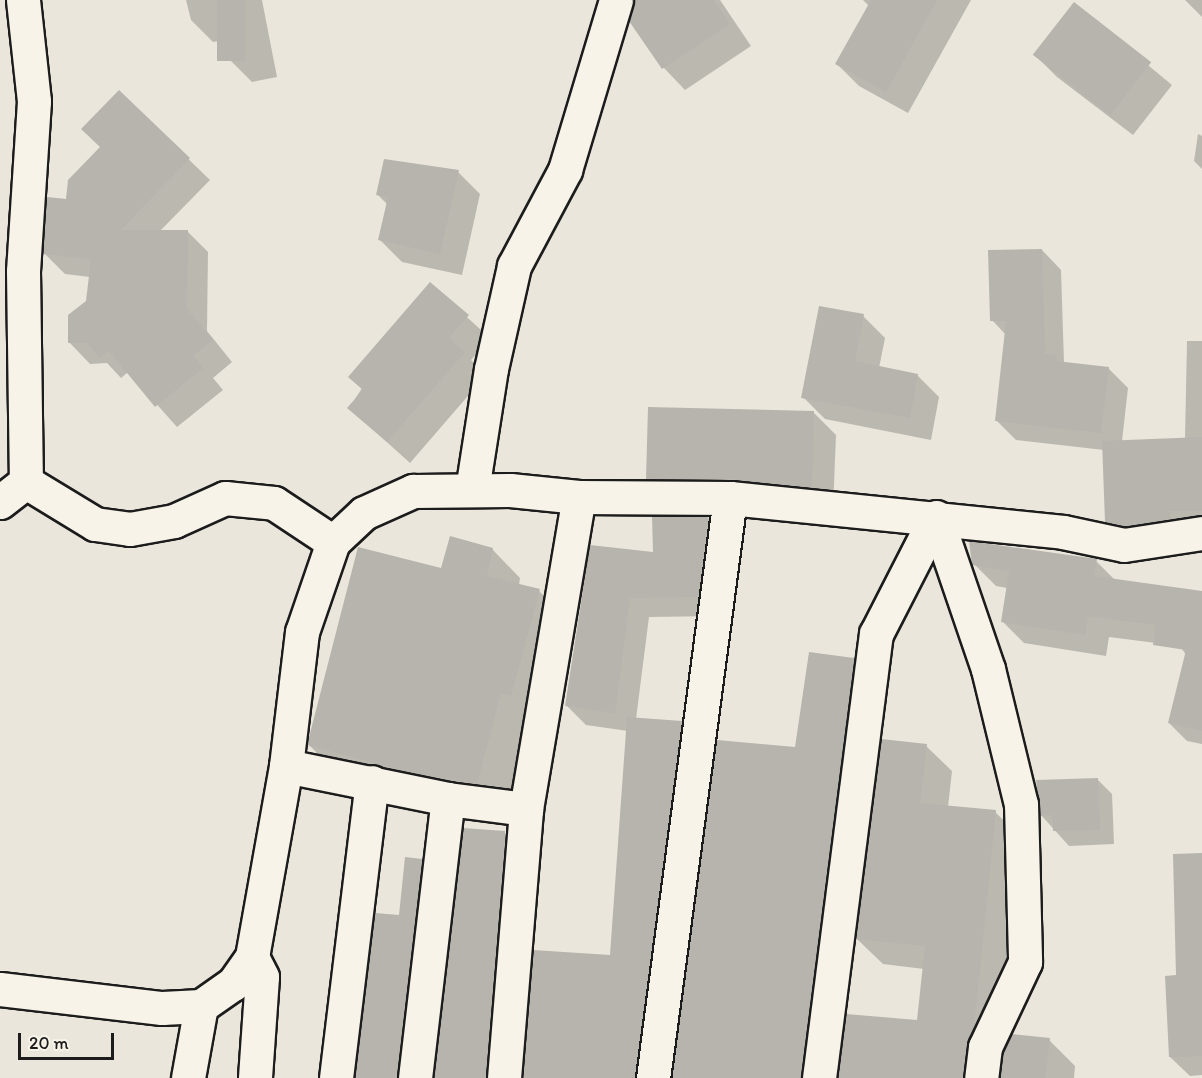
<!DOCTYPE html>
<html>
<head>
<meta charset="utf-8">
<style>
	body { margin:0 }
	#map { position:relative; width:1202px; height:1078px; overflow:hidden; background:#eae6dc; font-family:Itim,sans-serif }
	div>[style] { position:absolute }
	.shadow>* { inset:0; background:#0003 }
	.building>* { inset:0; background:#b6b4ac; transform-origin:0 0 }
	.roads { filter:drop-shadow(2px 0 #1c1c1c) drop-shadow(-2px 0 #1c1c1c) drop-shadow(0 2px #1c1c1c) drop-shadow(0 -2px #1c1c1c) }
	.minor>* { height:33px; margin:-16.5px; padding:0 16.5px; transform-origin:16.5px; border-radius:16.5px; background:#f7f3e8 }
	span { translate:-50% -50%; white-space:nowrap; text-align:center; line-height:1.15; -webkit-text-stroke:6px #f7f3e8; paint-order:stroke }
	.scale { position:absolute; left:18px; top:1033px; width:96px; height:27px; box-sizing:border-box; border:3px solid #1c1c1c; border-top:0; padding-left:8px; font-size:18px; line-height:21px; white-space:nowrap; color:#1c1c1c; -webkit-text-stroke:4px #f7f3e8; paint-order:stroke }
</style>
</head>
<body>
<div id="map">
	<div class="shadow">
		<i style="clip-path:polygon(186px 0,262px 0,277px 77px,252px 82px,230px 60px,226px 40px,213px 42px,191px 20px)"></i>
		<i style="clip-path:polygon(634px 0,720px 0,751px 46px,685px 90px,664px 68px,631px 20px)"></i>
		<i style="clip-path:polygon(863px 0,971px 0,908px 113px,859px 86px,837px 64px,869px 6px)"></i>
		<i style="clip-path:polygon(1185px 0,1202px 0,1202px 17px)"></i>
		<i style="clip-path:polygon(1074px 4px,1172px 85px,1133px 135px,1057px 77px,1035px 55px)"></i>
		<i style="clip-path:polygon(119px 92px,210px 180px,160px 231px,187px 231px,208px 252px,207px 331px,232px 362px,213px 378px,223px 390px,177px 427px,128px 372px,121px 378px,107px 363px,90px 364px,70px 343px,87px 302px,90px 277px,65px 274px,44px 253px,67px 201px,102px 148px)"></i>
		<i style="clip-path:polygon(1198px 134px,1202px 136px,1202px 169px,1194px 161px)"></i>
		<i style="clip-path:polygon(458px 172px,480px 194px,462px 275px,402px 262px,380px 240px,388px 205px,377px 194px)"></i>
		<i style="clip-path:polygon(1042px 250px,1061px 270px,1064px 363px,1108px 368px,1128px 388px,1122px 441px,1185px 439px,1187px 341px,1202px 341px,1202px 516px,1196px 516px,1202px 522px,1128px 532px,1106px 510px,1104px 450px,1016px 440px,996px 420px,1006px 335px,992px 320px)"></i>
		<i style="clip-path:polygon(430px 284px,490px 338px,471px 360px,486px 375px,410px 463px,349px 408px)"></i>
		<i style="clip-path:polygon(863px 316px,885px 338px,879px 368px,917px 375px,939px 397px,931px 440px,825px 419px,803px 397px)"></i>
		<i style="clip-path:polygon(814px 413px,836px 435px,833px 509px,670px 500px,648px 478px)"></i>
		<i style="clip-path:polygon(708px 518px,727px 538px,717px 616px,649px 617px,636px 719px,681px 722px,707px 748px,663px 1078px,522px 1078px,535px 951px,611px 957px,628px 731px,586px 725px,566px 705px,655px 554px)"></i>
		<i style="clip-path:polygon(492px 549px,520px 578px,519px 585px,539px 591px,567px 619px,529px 720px,505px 811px,337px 773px,309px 745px,442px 570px)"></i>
		<i style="clip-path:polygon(1096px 561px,1115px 580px,1202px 596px,1202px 744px,1187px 741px,1169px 723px,1186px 655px,1180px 646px,1109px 637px,1106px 656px,1024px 643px,1002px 621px,1007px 588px,996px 586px,974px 564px)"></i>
		<i style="clip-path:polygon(853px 659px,879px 685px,831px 1078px,673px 1078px,796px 748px)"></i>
		<i style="clip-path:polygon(926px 746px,952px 771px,948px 807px,995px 812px,1021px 837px,993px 1078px,837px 1078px,847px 1015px,919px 1021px,924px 969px,883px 964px,857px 939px)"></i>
		<i style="clip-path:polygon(1098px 780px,1112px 794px,1114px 844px,1069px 846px,1041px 815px)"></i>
		<i style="clip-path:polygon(465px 829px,505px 833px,531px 859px,513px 1078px,433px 1078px)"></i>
		<i style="clip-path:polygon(1202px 855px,1202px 1075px,1190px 1076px,1170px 1057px,1177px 977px)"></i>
		<i style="clip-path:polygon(421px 860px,447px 886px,425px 1078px,354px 1078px,376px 915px,400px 917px)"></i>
		<i style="clip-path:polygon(1049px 1040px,1075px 1066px,1074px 1078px,999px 1078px,1005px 1053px)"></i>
	</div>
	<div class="building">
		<i style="left:217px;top:0;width:28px;height:61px"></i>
		<i style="clip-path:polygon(634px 0,714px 0,730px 24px,662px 69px,629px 21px)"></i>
		<i style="clip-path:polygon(871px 0,937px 0,886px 92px,835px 64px)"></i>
		<i style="left:1074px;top:2px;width:98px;height:67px;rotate:38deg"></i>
		<i style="clip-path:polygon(119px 90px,190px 158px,121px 230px,188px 230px,187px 309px,213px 340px,193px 356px,203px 368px,155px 407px,109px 351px,99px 358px,87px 343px,68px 343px,68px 315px,86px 301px,91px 259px,43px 254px,47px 197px,66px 199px,68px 180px,100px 147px,81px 129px)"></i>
		<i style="clip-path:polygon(384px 159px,459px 170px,440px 254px,378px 240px,388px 197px,376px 195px)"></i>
		<i style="clip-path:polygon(1042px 249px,1045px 354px,1057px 355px,1056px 361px,1109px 367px,1101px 433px,995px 421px,1006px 321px,990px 321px,988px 250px)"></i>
		<i style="clip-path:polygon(430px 282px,469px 315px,449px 338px,465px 352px,387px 442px,347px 408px,363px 390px,348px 377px)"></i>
		<i style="clip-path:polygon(819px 306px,864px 314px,855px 361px,918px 374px,910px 418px,801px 398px)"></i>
		<i style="clip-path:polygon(648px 407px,814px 411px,812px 488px,730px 479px,646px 479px)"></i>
		<i style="clip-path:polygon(1202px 437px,1202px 511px,1170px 511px,1170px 519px,1125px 526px,1105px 522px,1102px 441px)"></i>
		<i style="clip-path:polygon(652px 516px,708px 517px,698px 597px,630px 598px,615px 713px,565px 706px,590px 545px,653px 552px)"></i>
		<i style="clip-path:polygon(450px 536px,493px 548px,487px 576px,540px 589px,511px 696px,501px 693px,477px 784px,405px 771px,307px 745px,358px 547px,441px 568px)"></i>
		<i style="clip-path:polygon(969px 541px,1097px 559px,1094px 576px,1202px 591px,1202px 731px,1168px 723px,1186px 650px,1153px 645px,1156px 625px,1088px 616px,1085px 635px,1001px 622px,1009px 571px,972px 565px)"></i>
		<i style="clip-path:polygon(809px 652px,854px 658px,801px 1078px,672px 1078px,717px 740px,795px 747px)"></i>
		<i style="clip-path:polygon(627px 717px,682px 721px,635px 1078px,523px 1078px,533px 950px,610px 955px)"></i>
		<i style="clip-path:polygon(881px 739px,927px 744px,920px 803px,996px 810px,974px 1027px,966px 1045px,963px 1078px,838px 1078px,846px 1014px,917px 1020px,925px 946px,856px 939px)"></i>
		<i style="clip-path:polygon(1098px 778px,1100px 830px,1053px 831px,1052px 815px,1040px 816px,1036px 780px)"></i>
		<i style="clip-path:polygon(463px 828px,505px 831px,486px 1078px,434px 1078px)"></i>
		<i style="clip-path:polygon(1202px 853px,1202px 1056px,1169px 1057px,1165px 976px,1176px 975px,1173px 854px)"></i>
		<i style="clip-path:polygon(405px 857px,422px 859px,397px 1078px,355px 1078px,375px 913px,399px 915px)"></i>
		<i style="clip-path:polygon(1012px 1034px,1050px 1038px,1045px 1078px,1000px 1078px,1003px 1052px)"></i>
	</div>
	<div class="roads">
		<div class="minor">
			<i style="left:23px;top:0;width:102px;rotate:83.8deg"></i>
			<i style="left:34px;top:101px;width:170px;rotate:93.7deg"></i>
			<i style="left:23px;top:271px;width:211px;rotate:89.2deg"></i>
			<i style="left:26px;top:482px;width:81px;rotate:31.3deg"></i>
			<i style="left:95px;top:524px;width:35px;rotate:8deg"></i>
			<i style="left:130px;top:529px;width:45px;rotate:-10.3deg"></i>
			<i style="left:174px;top:521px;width:56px;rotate:-24.3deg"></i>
			<i style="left:225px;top:498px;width:49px;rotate:5.8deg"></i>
			<i style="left:274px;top:503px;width:71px;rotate:33.5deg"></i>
			<i style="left:472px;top:490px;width:122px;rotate:-81.1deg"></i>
			<i style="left:491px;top:369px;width:106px;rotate:-77.4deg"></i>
			<i style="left:514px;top:266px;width:109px;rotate:-62deg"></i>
			<i style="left:565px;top:170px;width:177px;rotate:-73.3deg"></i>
			<i style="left:0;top:502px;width:33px;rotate:-38deg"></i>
			<i style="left:286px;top:766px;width:165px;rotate:11.5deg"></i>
			<i style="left:448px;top:799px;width:79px;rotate:7.3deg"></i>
			<i style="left:526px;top:809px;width:316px;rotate:-80.4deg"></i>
			<i style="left:252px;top:957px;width:22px;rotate:63deg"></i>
			<i style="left:262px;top:977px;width:101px;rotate:94deg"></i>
			<i style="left:0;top:989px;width:163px;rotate:6.7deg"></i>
			<i style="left:162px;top:1008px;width:39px;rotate:-3deg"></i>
			<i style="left:201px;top:1006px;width:39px;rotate:-35deg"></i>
			<i style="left:233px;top:984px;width:33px;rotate:-55deg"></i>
			<i style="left:252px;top:957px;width:194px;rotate:-79.9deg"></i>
			<i style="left:286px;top:766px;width:135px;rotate:-83.2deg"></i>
			<i style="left:302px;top:632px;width:95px;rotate:-71deg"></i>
			<i style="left:333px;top:542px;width:42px;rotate:-43.1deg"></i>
			<i style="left:364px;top:513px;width:54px;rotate:-24.2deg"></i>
			<i style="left:413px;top:491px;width:97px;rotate:-0.6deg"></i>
			<i style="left:510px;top:490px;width:69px;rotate:5.8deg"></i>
			<i style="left:579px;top:497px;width:151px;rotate:0.4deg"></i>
			<i style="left:730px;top:498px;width:335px;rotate:5.8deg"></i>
			<i style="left:1063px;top:532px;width:62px;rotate:12deg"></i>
			<i style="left:1124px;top:545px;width:79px;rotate:-8.7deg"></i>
			<i style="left:188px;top:1078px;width:73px;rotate:-79.8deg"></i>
			<i style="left:336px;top:1078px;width:298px;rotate:-83.1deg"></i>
			<i style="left:415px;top:1078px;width:281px;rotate:-83.3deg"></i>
			<i style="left:504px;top:1078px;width:270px;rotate:-85.3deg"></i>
			<i style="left:653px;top:1078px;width:585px;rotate:-82.44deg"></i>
			<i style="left:819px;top:1078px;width:448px;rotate:-82.7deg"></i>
			<i style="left:876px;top:634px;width:131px;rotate:-62.9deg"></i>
			<i style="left:936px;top:517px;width:161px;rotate:71.1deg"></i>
			<i style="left:988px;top:669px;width:139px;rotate:76.3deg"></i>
			<i style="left:1021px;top:804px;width:158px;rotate:88.5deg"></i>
			<i style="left:1025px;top:962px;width:94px;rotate:115.2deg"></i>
			<i style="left:985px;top:1047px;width:31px;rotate:97deg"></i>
		</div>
	</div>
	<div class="scale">20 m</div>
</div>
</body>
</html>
